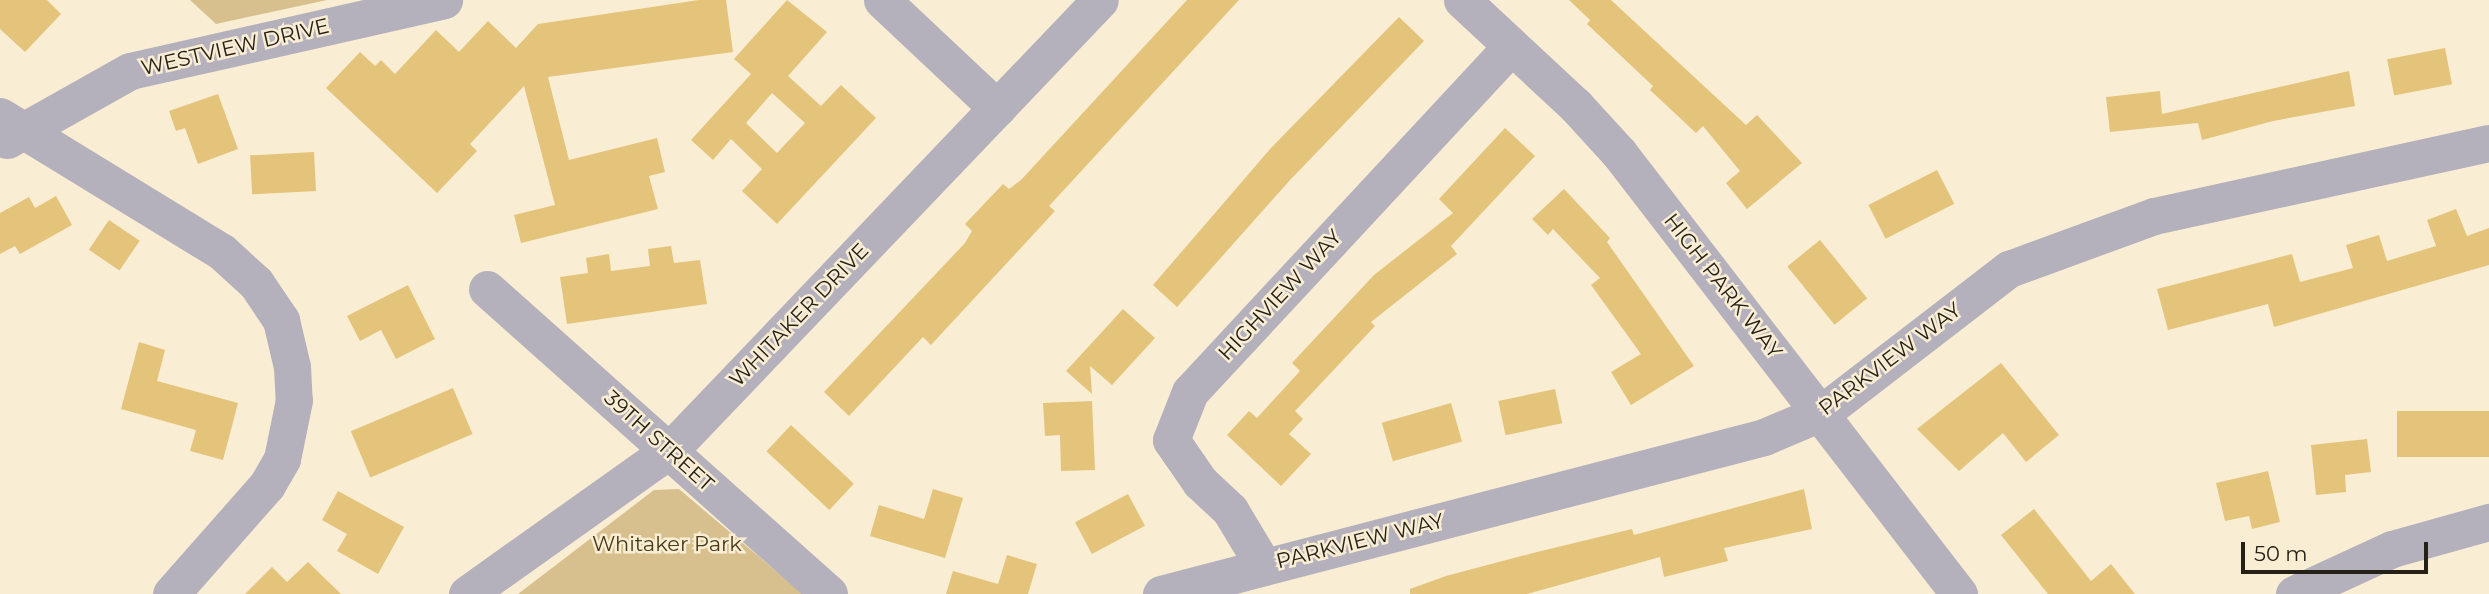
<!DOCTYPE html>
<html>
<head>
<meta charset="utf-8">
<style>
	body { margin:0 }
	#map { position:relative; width:2489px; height:594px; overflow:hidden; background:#f9edd3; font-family:Montserrat,sans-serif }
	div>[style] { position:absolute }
	.green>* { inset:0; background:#d7c08d }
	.building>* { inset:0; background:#e4c47a; transform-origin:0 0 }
	.minor>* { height:37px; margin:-18.5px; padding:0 18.5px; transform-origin:18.5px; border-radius:18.5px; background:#b4b0bc }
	span { translate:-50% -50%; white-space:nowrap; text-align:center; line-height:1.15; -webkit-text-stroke:5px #f9edd3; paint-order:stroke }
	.street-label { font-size:21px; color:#252117 }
	.park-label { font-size:21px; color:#493b1a }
	.scale { position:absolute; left:2241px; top:542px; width:187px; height:32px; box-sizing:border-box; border:4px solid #252117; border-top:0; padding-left:9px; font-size:21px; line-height:24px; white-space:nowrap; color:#252117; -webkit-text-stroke:5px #f9edd3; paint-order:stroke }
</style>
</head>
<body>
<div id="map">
	<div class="green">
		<i style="clip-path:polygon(190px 0,327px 0,216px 24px)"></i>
		<i style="clip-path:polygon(679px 489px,803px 594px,518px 594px,654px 490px)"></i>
	</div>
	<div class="building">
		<i style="clip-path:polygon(0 0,47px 0,61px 14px,25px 52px,0 29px)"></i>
		<i style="clip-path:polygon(699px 0,726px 0,733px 52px,548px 77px,569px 160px,657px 138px,665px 172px,649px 176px,658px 209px,521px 243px,514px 215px,555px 205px,524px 86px,470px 144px,477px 151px,437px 193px,326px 88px,360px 52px,375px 66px,381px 60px,395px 74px,436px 30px,459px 52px,488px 21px,516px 48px,538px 24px)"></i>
		<i style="clip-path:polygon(evenodd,787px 0,827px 32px,788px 76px,821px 106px,841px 85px,876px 118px,777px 224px,742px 191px,762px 169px,731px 139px,713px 160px,691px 140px,751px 74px,734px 59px,787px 0,772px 93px,805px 123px,777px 153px,746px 123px,772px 93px)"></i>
		<i style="clip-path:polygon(1187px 0,1239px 0,1049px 206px,1055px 211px,931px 345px,923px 337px,849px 416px,824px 392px,965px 243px,972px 231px,965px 224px,1003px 184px,1009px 189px,1021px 180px)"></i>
		<i style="clip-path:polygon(1569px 0,1611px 0,1746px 125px,1757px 115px,1802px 163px,1747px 209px,1726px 183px,1740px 171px,1703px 126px,1696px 133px,1650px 90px,1653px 86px,1587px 24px,1590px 20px)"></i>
		<i style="clip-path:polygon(1399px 17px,1424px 41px,1291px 179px,1177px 307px,1153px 285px,1271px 148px)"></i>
		<i style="left:2445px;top:48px;width:37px;height:59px;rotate:79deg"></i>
		<i style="clip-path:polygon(2349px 71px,2355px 106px,2273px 121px,2202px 140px,2198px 123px,2110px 132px,2106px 97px,2160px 91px,2162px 114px)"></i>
		<i style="clip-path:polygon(218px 94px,238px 149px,198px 164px,185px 128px,176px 131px,169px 111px)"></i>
		<i style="clip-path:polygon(1505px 128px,1535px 156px,1451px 246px,1457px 254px,1371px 322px,1375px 326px,1295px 411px,1303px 419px,1289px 434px,1311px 454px,1281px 486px,1227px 435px,1249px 411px,1257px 418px,1300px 371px,1292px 363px,1374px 275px,1453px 213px,1439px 199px)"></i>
		<i style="left:314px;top:152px;width:39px;height:64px;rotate:87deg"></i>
		<i style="left:1937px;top:170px;width:38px;height:77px;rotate:63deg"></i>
		<i style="clip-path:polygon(1564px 189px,1610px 238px,1607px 242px,1694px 366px,1631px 405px,1611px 372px,1641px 354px,1591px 285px,1600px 278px,1553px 229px,1548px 235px,1532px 219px)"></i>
		<i style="clip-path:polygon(56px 196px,72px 225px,20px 254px,15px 246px,0 254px,0 213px,29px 197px,35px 208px)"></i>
		<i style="clip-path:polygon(2456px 209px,2467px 236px,2489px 228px,2489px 265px,2274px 327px,2268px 304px,2168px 330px,2157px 289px,2292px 254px,2300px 282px,2353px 268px,2346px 245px,2379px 235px,2387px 261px,2436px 246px,2427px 220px)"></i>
		<i style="left:109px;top:220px;width:37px;height:36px;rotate:34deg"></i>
		<i style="left:1820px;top:240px;width:75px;height:42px;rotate:51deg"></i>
		<i style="clip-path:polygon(671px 246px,674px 263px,700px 260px,707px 304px,567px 324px,560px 277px,588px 273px,586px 258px,609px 254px,611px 271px,650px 266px,648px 249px)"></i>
		<i style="clip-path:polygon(408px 285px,435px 339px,396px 359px,381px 330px,360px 341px,347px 316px)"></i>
		<i style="clip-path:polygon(1123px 309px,1155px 338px,1112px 385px,1090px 366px,1092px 394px,1066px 371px)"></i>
		<i style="clip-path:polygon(139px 342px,165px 350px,157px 381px,238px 403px,223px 460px,190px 451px,196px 430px,121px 409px)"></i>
		<i style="clip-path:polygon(2001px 363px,2059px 435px,2026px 462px,2003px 433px,1959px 471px,1917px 429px)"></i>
		<i style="left:453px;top:388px;width:50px;height:111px;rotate:67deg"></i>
		<i style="left:1555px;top:389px;width:35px;height:58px;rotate:78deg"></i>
		<i style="clip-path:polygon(1092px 401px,1095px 470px,1061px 471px,1060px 435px,1045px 436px,1043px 403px)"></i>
		<i style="left:1451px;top:403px;width:40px;height:72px;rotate:74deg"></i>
		<i style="left:2489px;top:411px;width:46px;height:92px;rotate:90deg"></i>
		<i style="left:791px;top:425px;width:86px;height:36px;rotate:43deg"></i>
		<i style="clip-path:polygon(2367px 439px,2371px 472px,2345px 475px,2346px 492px,2316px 495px,2311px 445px)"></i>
		<i style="clip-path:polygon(2268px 471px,2280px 522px,2252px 529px,2249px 516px,2225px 521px,2216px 483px)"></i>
		<i style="clip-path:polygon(933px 489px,963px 498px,945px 558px,870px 536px,879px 505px,924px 519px)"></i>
		<i style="clip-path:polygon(1804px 489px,1812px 529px,1724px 548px,1728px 561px,1664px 577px,1660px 557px,1527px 594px,1410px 594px,1410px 589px,1446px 576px,1533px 553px,1632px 529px,1634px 535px)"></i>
		<i style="clip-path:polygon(338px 491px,404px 527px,378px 574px,337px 551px,347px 534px,322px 520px)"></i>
		<i style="left:1128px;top:494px;width:36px;height:60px;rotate:62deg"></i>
		<i style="clip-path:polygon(2034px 509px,2091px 581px,2111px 564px,2135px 594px,2048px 594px,2001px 535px)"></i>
		<i style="clip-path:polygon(1007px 555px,1037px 564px,1028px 594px,946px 594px,953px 571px,998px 584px)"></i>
		<i style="clip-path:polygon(308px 562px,341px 594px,245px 594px,272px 567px,287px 582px)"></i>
	</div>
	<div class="minor">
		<i style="left:882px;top:0;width:158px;rotate:43.2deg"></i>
		<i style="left:1462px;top:0;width:156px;rotate:42.9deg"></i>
		<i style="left:1576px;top:106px;width:64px;rotate:47.5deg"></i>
		<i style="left:1619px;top:153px;width:557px;rotate:52.37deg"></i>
		<i style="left:0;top:116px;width:260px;rotate:31.5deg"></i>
		<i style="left:222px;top:252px;width:46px;rotate:42.4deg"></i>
		<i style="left:256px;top:283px;width:45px;rotate:56deg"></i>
		<i style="left:281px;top:320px;width:48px;rotate:76.8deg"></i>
		<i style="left:292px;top:367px;width:33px;rotate:87deg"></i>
		<i style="left:294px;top:400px;width:60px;rotate:101.5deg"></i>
		<i style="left:282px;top:459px;width:30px;rotate:120deg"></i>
		<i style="left:267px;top:485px;width:145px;rotate:131.4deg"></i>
		<i style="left:7px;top:140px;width:141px;rotate:-29.3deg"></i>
		<i style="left:130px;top:71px;width:322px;rotate:-12.7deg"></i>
		<i style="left:487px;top:289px;width:458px;rotate:41.7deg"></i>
		<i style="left:1263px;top:565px;width:64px;rotate:-121deg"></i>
		<i style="left:1230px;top:510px;width:41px;rotate:-137deg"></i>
		<i style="left:1200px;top:482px;width:51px;rotate:-124.6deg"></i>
		<i style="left:1171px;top:440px;width:52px;rotate:-68.4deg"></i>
		<i style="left:1190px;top:392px;width:472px;rotate:-47.1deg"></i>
		<i style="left:467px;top:594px;width:249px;rotate:-35.4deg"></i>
		<i style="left:670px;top:450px;width:622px;rotate:-46.3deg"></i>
		<i style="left:1161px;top:594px;width:623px;rotate:-14.59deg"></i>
		<i style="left:1764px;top:437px;width:64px;rotate:-23deg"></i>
		<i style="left:1823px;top:412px;width:235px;rotate:-37.6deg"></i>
		<i style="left:2009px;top:269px;width:154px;rotate:-20.1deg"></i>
		<i style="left:2154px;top:216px;width:343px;rotate:-12.3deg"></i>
		<i style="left:2294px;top:594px;width:108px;rotate:-24.7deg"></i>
		<i style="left:2392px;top:549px;width:101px;rotate:-15.6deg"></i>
	</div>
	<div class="street-label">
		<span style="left:235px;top:47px;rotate:-13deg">WESTVIEW DRIVE</span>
		<span style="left:1723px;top:286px;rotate:52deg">HIGH PARK WAY</span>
		<span style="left:1280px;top:295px;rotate:-47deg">HIGHVIEW WAY</span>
		<span style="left:799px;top:315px;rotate:-46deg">WHITAKER DRIVE</span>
		<span style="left:1890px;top:359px;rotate:-37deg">PARKVIEW WAY</span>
		<span style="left:659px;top:441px;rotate:42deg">39TH STREET</span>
		<span style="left:1360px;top:541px;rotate:-14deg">PARKVIEW WAY</span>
	</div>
	<div class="park-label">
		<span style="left:667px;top:544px">Whitaker Park</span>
	</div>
	<div class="scale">50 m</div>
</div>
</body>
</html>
